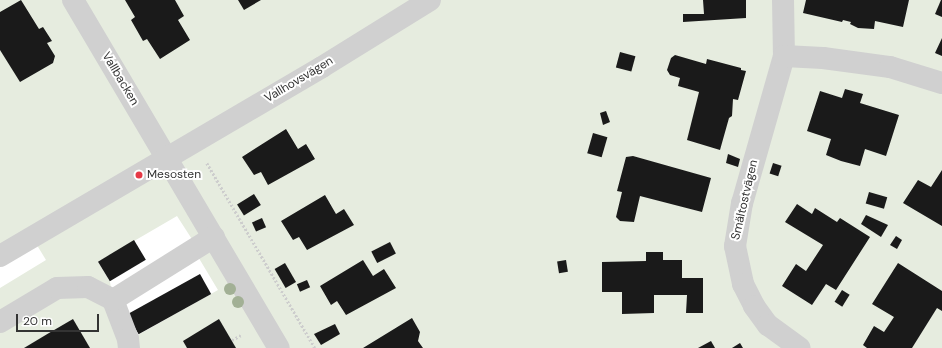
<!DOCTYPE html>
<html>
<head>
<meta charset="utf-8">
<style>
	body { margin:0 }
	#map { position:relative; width:942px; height:348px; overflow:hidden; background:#fff; font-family:"DM Sans",sans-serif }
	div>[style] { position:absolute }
	.green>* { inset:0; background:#e6ecdf }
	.building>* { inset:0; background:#1a1a1a; transform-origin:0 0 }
	.path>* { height:2.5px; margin-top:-1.25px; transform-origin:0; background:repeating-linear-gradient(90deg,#cdcdcd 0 2px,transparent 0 4px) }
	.minor>* { height:22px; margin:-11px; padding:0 11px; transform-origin:11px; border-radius:11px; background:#d0d0d0 }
	.trees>* { width:12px; height:12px; margin:-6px; border-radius:50%; background:#a2b095 }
	.dots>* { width:11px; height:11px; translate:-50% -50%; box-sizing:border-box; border:2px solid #fff; border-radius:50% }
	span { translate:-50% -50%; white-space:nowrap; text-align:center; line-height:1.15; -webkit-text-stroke:4px #fff; paint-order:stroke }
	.street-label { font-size:12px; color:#333 }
	.poi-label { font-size:12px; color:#333 }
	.left { translate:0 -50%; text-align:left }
	.scale { position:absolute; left:16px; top:314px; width:83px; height:18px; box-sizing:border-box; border:2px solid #333; border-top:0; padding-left:5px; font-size:12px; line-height:14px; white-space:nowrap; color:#333; -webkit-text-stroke:3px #fff; paint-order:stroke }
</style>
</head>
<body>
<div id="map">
	<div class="green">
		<i style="clip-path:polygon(evenodd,0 0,942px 0,942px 348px,0 348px,0 288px,46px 260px,32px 237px,0 256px,0 0,177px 216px,197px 247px,194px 250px,218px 290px,138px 335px,113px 300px,110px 282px,98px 262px,177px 216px)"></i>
	</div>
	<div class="building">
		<i style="clip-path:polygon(21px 0,39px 29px,43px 27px,52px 41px,47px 43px,55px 56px,53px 63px,20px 82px,0 50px,0 12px)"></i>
		<i style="clip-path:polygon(125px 0,175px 0,184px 16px,178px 20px,190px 40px,160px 59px,147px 39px,143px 41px,131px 20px,135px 17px)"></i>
		<i style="clip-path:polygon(238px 0,261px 0,244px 10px)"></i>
		<i style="clip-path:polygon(703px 0,746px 0,746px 18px,683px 22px,683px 14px,704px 14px)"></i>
		<i style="clip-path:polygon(806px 0,909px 0,903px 27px,875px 21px,874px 29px,858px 28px,850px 24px,851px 22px,843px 20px,842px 22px,803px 13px)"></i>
		<i style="clip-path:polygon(941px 0,942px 0,942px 17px,935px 14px)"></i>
		<i style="clip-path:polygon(942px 38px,942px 56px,935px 53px)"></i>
		<i style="left:620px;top:52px;width:16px;height:16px;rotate:15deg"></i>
		<i style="clip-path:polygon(675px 55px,706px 64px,707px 59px,741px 68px,741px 70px,746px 71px,738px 100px,733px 99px,732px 116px,729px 118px,720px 150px,687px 140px,699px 92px,678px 86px,680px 78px,670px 75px,667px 70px,671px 58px)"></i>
		<i style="clip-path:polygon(845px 89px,863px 94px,860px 103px,899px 115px,886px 156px,865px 149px,860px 166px,841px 161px,826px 155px,831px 139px,807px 131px,820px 91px,842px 98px)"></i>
		<i style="clip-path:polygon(606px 111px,610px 122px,603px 125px,600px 113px)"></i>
		<i style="clip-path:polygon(286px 129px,298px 149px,306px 144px,315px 159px,268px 185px,261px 172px,254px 175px,242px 157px)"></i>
		<i style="left:593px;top:133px;width:15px;height:21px;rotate:16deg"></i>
		<i style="clip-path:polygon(728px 154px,740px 159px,738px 167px,726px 163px)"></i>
		<i style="clip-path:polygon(633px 156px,711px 178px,702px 212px,640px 196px,634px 222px,620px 221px,616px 217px,622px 192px,617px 191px,626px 157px)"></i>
		<i style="left:773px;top:163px;width:9px;height:11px;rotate:18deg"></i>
		<i style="clip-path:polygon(942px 170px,942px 226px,903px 203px,918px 180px,931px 187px)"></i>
		<i style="left:869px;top:192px;width:19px;height:12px;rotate:16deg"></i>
		<i style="left:254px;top:194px;width:13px;height:20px;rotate:58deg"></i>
		<i style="clip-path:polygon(325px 195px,336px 214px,344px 209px,354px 225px,307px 250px,299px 237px,293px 240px,281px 221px)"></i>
		<i style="clip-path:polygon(797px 204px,812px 214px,815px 208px,837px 222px,840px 218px,870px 237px,836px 290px,826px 284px,812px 305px,782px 286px,796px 264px,806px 271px,823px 245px,785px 222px)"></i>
		<i style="clip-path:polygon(866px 215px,888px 225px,881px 237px,861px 224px)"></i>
		<i style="left:262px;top:218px;width:10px;height:11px;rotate:66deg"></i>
		<i style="clip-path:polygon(896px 236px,902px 240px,897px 249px,890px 245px)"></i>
		<i style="left:134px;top:240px;width:23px;height:42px;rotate:59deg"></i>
		<i style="left:390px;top:242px;width:13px;height:21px;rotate:63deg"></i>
		<i style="clip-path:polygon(646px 252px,663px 252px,663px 260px,682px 260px,682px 278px,703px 278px,703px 313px,686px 313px,687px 295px,654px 295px,654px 313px,622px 314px,622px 292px,602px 292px,602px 262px,646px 261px)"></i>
		<i style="clip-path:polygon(363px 260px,373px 276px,384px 269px,396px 288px,346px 315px,337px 301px,331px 305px,320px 286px)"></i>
		<i style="left:566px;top:260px;width:12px;height:9px;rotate:81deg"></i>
		<i style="left:285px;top:263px;width:22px;height:12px;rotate:60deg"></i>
		<i style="clip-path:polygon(898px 263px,942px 291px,942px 311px,937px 308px,912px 348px,867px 348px,863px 345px,874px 326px,884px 332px,894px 317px,872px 304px)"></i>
		<i style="left:200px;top:274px;width:23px;height:83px;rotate:61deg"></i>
		<i style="left:307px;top:280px;width:8px;height:11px;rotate:67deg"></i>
		<i style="left:842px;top:290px;width:9px;height:14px;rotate:32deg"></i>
		<i style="clip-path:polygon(412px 318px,420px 332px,418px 341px,423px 348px,363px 348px)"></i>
		<i style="clip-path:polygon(73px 319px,90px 348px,24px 348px,49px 333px)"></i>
		<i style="clip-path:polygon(219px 319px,236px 348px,187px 348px,183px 341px)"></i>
		<i style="clip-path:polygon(335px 324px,340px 334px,321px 345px,314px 334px)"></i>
		<i style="clip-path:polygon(711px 341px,715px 348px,698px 348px)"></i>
		<i style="clip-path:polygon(740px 343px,743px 348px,732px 348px)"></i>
	</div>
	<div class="path">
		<i style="left:207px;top:163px;width:214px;rotate:59.7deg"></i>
		<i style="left:232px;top:340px;width:10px;rotate:-29deg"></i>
	</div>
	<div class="minor">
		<i style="left:73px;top:0;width:404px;rotate:59.4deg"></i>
		<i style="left:783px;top:0;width:56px;rotate:89deg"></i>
		<i style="left:784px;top:56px;width:153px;rotate:105.9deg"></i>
		<i style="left:742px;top:203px;width:44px;rotate:99.2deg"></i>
		<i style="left:735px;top:246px;width:39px;rotate:78deg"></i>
		<i style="left:743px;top:284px;width:25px;rotate:63deg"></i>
		<i style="left:754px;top:306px;width:24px;rotate:54deg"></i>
		<i style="left:768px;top:325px;width:39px;rotate:36deg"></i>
		<i style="left:784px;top:56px;width:39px;rotate:3deg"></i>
		<i style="left:823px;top:58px;width:68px;rotate:7.7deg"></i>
		<i style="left:890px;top:67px;width:54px;rotate:17.1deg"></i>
		<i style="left:0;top:256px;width:373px;rotate:-30.4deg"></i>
		<i style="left:322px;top:67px;width:127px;rotate:-31.8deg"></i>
		<i style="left:113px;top:300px;width:42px;rotate:69deg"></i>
		<i style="left:128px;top:339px;width:9px;rotate:84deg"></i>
		<i style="left:0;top:322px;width:66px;rotate:-30.8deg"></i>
		<i style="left:57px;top:288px;width:31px;rotate:-2deg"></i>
		<i style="left:88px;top:287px;width:28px;rotate:27deg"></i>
		<i style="left:113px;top:300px;width:119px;rotate:-32deg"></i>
	</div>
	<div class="trees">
		<i style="left:230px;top:289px"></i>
		<i style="left:238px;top:302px"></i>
	</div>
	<div class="dots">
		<i style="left:139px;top:175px;background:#e63946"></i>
	</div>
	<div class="street-label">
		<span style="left:120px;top:79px;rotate:59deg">Vallbacken</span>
		<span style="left:299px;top:80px;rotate:-31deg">Vallhovsvägen</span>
		<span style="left:745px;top:200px;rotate:-77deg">Smältostvägen</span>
	</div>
	<div class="poi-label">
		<span class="left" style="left:147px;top:175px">Mesosten</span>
	</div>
	<div class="scale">20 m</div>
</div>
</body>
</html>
